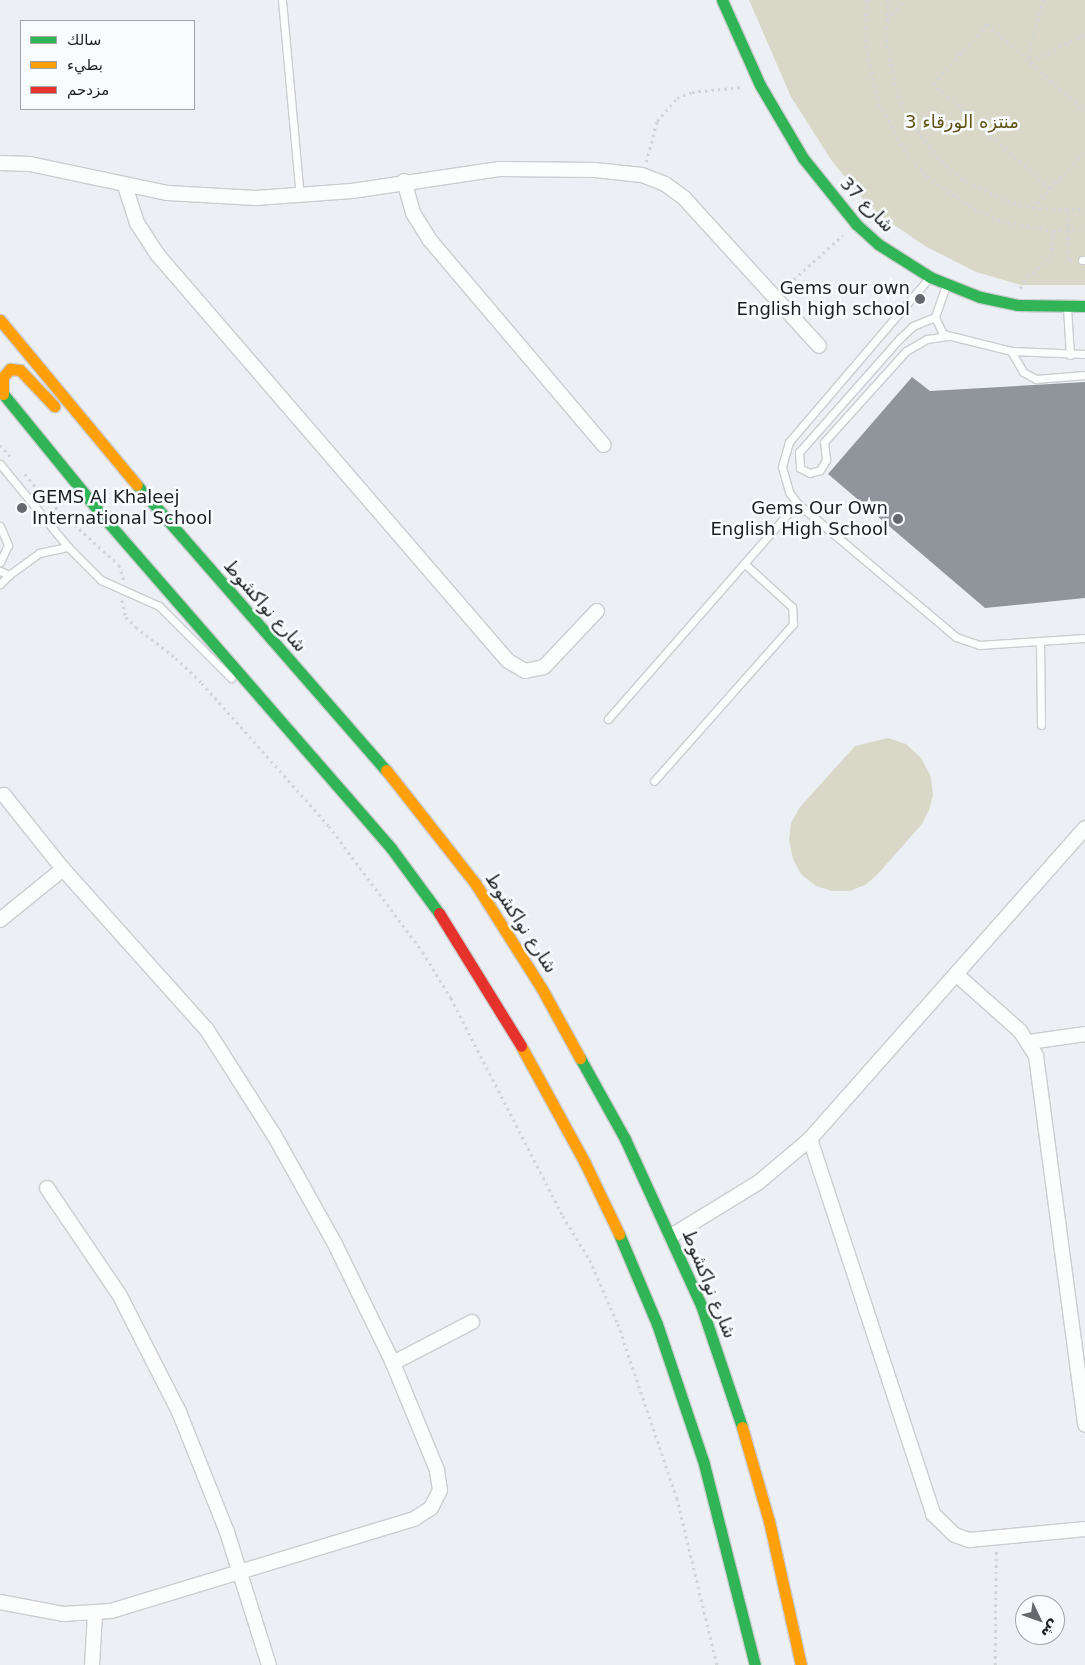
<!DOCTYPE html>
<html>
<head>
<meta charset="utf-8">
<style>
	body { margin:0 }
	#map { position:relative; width:1085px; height:1665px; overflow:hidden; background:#ecf0f4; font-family:"DejaVu Sans","Noto Naskh Arabic",sans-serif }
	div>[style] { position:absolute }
	.green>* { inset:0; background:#d9d8c8 }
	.building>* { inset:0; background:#90959c }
	.path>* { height:2.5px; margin-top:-1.25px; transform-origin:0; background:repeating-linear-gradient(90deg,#d2d4d5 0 2.5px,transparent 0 6.5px) }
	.roads { filter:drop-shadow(1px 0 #cbcdd0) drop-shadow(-1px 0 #cbcdd0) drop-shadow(0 1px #cbcdd0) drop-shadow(0 -1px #cbcdd0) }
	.lane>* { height:7px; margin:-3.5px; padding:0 3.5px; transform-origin:3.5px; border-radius:3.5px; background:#fcfdfd }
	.street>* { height:14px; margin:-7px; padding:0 7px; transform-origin:7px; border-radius:7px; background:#fcfdfd }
	.fast>* { height:11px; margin:-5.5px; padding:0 5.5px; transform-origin:5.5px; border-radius:5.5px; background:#30b455 }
	.slow>* { height:11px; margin:-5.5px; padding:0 5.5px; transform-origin:5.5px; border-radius:5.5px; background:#ff9f0a }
	.jam>* { height:11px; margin:-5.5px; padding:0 5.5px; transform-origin:5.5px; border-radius:5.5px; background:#e5322d }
	.dots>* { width:14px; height:14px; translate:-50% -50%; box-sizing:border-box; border:2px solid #f9fcff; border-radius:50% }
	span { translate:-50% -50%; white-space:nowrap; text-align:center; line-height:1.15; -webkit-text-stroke:5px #f9fcff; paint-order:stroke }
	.park-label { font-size:18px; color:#5f5413 }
	.street-label { font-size:18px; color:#1d1f22 }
	.poi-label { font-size:18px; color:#1d1f22 }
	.right { translate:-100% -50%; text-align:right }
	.left { translate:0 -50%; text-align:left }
	.legend { position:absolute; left:20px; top:20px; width:175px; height:90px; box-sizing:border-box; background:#f9fcff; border:1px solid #a1a4a7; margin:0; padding:6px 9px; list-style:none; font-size:15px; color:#1d1f22 }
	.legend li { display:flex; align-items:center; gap:10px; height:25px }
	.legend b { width:25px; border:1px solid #a1a4a7 }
	.north { position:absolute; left:1015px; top:1595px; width:50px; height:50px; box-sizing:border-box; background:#f9fcff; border:1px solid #a1a4a7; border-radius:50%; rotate:132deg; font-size:14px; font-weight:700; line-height:20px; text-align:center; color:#1d1f22 }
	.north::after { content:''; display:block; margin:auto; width:18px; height:22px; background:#65686c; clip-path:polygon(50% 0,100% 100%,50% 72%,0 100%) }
</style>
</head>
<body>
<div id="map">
	<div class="green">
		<i style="clip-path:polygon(749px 0,1085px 0,1085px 285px,1021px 285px,976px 272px,925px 246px,871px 209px,832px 161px,791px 97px)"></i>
		<i style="clip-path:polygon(888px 738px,906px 744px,921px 758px,931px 777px,933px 795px,929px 810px,922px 824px,877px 875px,865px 885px,850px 891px,832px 891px,816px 886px,801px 874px,793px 859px,789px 840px,791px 823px,800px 807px,855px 746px)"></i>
	</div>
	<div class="building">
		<i style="clip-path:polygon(912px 377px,930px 391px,1085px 382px,1085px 598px,985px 608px,828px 474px)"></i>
	</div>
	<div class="path">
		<i style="left:867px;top:0;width:46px;rotate:91.2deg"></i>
		<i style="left:866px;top:46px;width:58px;rotate:77.2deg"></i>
		<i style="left:879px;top:103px;width:58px;rotate:61.2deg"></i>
		<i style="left:907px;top:154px;width:30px;rotate:48deg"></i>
		<i style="left:927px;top:176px;width:57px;rotate:35.1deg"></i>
		<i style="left:974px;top:209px;width:30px;rotate:24deg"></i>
		<i style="left:1001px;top:221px;width:53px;rotate:10.9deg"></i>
		<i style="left:1053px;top:231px;width:32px;rotate:-5deg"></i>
		<i style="left:888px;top:0;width:45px;rotate:91.3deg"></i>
		<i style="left:887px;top:45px;width:52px;rotate:77.8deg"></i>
		<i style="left:898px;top:96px;width:26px;rotate:65deg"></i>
		<i style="left:909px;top:120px;width:52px;rotate:52deg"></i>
		<i style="left:941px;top:161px;width:26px;rotate:40deg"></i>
		<i style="left:961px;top:178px;width:51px;rotate:26.6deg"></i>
		<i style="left:1007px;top:201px;width:27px;rotate:15deg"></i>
		<i style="left:1033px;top:208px;width:52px;rotate:1.1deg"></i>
		<i style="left:1044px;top:0;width:38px;rotate:107deg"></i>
		<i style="left:1033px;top:36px;width:26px;rotate:97deg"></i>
		<i style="left:1030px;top:62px;width:62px;rotate:-27deg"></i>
		<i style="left:887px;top:19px;width:26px;rotate:-47deg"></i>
		<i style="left:646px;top:162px;width:42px;rotate:-75deg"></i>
		<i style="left:657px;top:121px;width:30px;rotate:-49deg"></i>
		<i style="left:677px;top:98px;width:16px;rotate:-22deg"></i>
		<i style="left:692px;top:92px;width:50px;rotate:-5.7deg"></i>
		<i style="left:1050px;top:189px;width:157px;rotate:-138.1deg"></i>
		<i style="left:933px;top:84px;width:81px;rotate:-48deg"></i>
		<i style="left:987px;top:24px;width:131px;rotate:41.6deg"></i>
		<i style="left:1033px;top:208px;width:78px;rotate:-48.1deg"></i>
		<i style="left:1068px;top:211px;width:50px;rotate:88.9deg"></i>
		<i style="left:1069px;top:261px;width:3px"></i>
		<i style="left:784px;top:288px;width:79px;rotate:-41.9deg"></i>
		<i style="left:1020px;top:288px;width:13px;rotate:-58deg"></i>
		<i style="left:1027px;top:277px;width:31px;rotate:-40deg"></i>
		<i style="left:1051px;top:257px;width:26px;rotate:-86deg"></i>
		<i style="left:0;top:445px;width:15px;rotate:48deg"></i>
		<i style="left:25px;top:474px;width:26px;rotate:51deg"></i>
		<i style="left:41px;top:494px;width:105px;rotate:42.3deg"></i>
		<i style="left:119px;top:565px;width:16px;rotate:72deg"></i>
		<i style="left:122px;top:600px;width:17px;rotate:77deg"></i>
		<i style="left:126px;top:617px;width:14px;rotate:45deg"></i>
		<i style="left:136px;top:627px;width:51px;rotate:37.8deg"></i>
		<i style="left:176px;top:658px;width:36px;rotate:44deg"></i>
		<i style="left:202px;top:683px;width:191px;rotate:48.4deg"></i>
		<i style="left:329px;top:826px;width:157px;rotate:53.3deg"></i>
		<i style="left:423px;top:952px;width:54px;rotate:58.7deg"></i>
		<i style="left:451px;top:998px;width:245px;rotate:62.8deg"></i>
		<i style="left:563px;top:1216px;width:52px;rotate:58.5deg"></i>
		<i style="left:590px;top:1260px;width:70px;rotate:66.4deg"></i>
		<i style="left:618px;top:1324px;width:184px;rotate:71.3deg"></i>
		<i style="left:677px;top:1498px;width:172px;rotate:76.5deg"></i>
		<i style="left:995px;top:1665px;width:114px;rotate:-89.5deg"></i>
	</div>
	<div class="roads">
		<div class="lane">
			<i style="left:282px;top:0;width:197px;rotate:84.8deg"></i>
			<i style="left:1082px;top:260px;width:3px"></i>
			<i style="left:929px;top:278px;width:216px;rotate:130.5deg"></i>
			<i style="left:789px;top:442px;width:26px;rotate:106deg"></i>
			<i style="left:782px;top:467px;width:26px;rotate:74deg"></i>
			<i style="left:789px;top:492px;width:14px;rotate:54deg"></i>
			<i style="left:797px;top:503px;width:208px;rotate:40.1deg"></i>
			<i style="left:956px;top:637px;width:24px;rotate:19deg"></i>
			<i style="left:979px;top:645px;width:106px;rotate:-3.8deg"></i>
			<i style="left:946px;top:285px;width:34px;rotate:109deg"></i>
			<i style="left:935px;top:317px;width:19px;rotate:65deg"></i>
			<i style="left:943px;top:334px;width:70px;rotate:14deg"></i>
			<i style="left:1011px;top:351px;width:74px;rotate:2.3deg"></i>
			<i style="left:1067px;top:308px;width:47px;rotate:86.3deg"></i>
			<i style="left:935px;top:317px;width:24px;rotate:158deg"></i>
			<i style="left:913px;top:326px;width:18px;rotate:137deg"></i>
			<i style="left:900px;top:338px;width:152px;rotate:131.5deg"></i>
			<i style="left:799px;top:452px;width:16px;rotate:86deg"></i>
			<i style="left:800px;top:468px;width:11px;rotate:27deg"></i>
			<i style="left:810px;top:473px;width:10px;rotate:-17deg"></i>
			<i style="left:820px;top:470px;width:12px;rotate:-59deg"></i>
			<i style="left:826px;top:460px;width:18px;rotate:-96deg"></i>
			<i style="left:824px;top:442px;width:122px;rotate:-48deg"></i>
			<i style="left:906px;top:351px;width:24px;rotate:-30deg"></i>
			<i style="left:927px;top:339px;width:21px;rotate:-8deg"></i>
			<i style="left:1011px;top:351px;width:24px;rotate:60deg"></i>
			<i style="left:1023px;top:372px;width:15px;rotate:28deg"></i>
			<i style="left:1036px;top:379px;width:49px;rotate:-4.7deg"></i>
			<i style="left:0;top:464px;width:107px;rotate:50.7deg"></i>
			<i style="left:68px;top:547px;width:47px;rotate:45deg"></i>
			<i style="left:101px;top:580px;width:64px;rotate:24.1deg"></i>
			<i style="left:159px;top:606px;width:102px;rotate:45deg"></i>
			<i style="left:0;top:526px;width:21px;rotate:67deg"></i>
			<i style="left:8px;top:545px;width:19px;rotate:115deg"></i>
			<i style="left:0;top:571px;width:10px;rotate:24deg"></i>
			<i style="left:9px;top:575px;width:37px;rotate:-36deg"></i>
			<i style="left:39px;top:553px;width:30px;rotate:-12deg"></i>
			<i style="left:0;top:584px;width:13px;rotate:-45deg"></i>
			<i style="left:1040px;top:641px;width:84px;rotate:89.3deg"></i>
			<i style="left:608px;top:719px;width:287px;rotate:-48.8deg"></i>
			<i style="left:654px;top:781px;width:210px;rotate:-48.5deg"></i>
			<i style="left:793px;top:624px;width:17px;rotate:-93deg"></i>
			<i style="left:792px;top:607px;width:65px;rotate:-137.5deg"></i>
		</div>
		<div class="street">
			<i style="left:0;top:163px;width:30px;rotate:2deg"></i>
			<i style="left:30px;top:164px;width:141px;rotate:11.9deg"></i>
			<i style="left:168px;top:193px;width:88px;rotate:3.3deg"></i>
			<i style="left:256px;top:198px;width:96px;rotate:-4.2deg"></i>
			<i style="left:352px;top:191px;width:149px;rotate:-8.5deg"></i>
			<i style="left:499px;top:169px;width:96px;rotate:0.6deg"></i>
			<i style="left:595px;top:170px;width:47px;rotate:6.1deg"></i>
			<i style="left:642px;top:175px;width:25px;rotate:21deg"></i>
			<i style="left:665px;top:184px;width:24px;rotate:36deg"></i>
			<i style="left:684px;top:198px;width:200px;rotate:47.6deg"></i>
			<i style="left:404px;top:181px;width:33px;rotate:74deg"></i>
			<i style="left:413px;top:213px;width:31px;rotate:58deg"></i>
			<i style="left:429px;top:239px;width:270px;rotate:49.7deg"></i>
			<i style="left:125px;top:186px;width:39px;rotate:72deg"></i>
			<i style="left:137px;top:223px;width:37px;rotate:57deg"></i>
			<i style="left:157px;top:254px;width:537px;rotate:49.23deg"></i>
			<i style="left:508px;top:661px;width:20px;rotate:30deg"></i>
			<i style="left:525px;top:671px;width:19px;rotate:-12deg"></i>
			<i style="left:544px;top:667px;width:77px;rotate:-46.6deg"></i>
			<i style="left:0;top:920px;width:81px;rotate:-39deg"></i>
			<i style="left:63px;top:869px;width:95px;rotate:-128.6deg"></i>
			<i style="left:957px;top:975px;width:84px;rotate:41.6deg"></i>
			<i style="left:1020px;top:1031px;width:30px;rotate:57deg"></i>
			<i style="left:1036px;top:1056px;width:372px;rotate:82.4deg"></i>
			<i style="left:1029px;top:1042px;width:57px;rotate:-8.1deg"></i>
			<i style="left:810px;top:1139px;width:395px;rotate:71.8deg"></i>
			<i style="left:933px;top:1514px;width:30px;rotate:44deg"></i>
			<i style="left:955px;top:1535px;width:15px;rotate:20deg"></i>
			<i style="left:969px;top:1540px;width:117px;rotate:-5.4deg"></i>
			<i style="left:47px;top:1188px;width:130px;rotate:55.9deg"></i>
			<i style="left:120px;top:1296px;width:130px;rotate:63deg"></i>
			<i style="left:179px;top:1412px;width:129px;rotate:68.2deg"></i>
			<i style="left:227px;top:1532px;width:139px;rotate:72.5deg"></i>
			<i style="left:671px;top:1236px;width:103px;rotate:-31.5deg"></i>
			<i style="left:759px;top:1182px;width:67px;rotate:-40.1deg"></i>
			<i style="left:810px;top:1139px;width:415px;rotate:-48.5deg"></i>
			<i style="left:393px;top:1363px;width:89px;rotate:-27.4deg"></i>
			<i style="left:0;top:1602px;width:64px;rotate:10.8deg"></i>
			<i style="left:63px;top:1614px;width:48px;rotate:-3.6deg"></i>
			<i style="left:111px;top:1611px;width:317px;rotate:-16.9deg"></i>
			<i style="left:414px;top:1519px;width:20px;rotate:-33deg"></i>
			<i style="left:431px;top:1508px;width:20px;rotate:-63deg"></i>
			<i style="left:440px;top:1490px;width:20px;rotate:-99deg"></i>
			<i style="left:437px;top:1470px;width:116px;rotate:-112.4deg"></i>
			<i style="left:393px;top:1363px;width:132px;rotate:-116deg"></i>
			<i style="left:335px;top:1244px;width:125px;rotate:-119.2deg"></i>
			<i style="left:274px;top:1135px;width:125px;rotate:-122.5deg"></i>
			<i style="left:207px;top:1030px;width:216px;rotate:-131.8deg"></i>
			<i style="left:92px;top:1665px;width:51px;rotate:-86.6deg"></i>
		</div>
		<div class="fast">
			<i style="left:722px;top:0;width:93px;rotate:65.9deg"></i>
			<i style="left:760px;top:85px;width:85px;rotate:59.5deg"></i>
			<i style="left:803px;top:158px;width:85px;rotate:51.2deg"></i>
			<i style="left:856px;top:224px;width:30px;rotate:42deg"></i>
			<i style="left:878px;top:244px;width:62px;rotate:32.4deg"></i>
			<i style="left:930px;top:277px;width:54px;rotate:21.8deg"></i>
			<i style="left:980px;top:297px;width:38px;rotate:12deg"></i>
			<i style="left:1017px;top:305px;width:68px;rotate:0.8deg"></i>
			<i style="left:0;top:390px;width:168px;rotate:50.8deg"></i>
			<i style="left:106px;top:520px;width:435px;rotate:49deg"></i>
			<i style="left:391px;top:848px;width:81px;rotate:53.6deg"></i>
			<i style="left:137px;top:485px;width:378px;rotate:48.9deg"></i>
			<i style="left:580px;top:1058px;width:93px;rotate:60.9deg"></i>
			<i style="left:625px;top:1139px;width:183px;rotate:65.4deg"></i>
			<i style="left:701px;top:1305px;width:129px;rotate:71.4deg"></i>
			<i style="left:619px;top:1234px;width:98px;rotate:67.1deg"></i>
			<i style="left:657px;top:1324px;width:148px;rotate:71.4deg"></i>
			<i style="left:704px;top:1464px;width:207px;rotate:75.8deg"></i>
		</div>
		<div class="slow">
			<i style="left:0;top:320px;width:214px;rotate:50.3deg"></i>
			<i style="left:3px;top:394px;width:17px;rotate:-90deg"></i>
			<i style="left:3px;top:377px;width:11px;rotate:-49deg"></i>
			<i style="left:10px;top:369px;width:10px;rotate:6deg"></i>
			<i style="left:20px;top:370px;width:50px;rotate:46.6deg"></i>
			<i style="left:386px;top:770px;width:144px;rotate:51.8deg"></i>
			<i style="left:475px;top:883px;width:125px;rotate:57.7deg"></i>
			<i style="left:542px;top:989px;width:79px;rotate:61.2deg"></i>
			<i style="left:521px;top:1046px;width:133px;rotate:61.3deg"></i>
			<i style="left:585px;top:1163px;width:79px;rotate:64.4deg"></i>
			<i style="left:742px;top:1427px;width:98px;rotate:74deg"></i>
			<i style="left:769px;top:1521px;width:148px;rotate:77.5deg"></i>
		</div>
		<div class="jam">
			<i style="left:439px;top:913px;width:156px;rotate:58.3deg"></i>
		</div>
	</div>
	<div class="dots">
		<i style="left:920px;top:299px;background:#65686c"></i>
		<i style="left:22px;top:508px;background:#65686c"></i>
		<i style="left:898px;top:519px;background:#65686c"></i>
	</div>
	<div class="park-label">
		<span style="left:962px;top:122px">منتزه الورقاء 3</span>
	</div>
	<div class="street-label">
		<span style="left:867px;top:205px;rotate:46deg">شارع 37</span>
		<span style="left:265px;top:606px;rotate:49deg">شارع نواكشوط</span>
		<span style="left:521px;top:923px;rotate:57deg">شارع نواكشوط</span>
		<span style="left:709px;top:1284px;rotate:68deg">شارع نواكشوط</span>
	</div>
	<div class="poi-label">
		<span class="right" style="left:910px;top:299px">Gems our own<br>English high school</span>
		<span class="left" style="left:32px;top:508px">GEMS Al Khaleej<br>International School</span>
		<span class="right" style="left:888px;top:519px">Gems Our Own<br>English High School</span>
	</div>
	<ul class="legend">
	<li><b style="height:6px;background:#30b455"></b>سالك</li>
	<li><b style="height:6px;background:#ff9f0a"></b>بطيء</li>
	<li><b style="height:6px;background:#e5322d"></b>مزدحم</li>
	</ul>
	<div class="north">ش</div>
</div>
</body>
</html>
